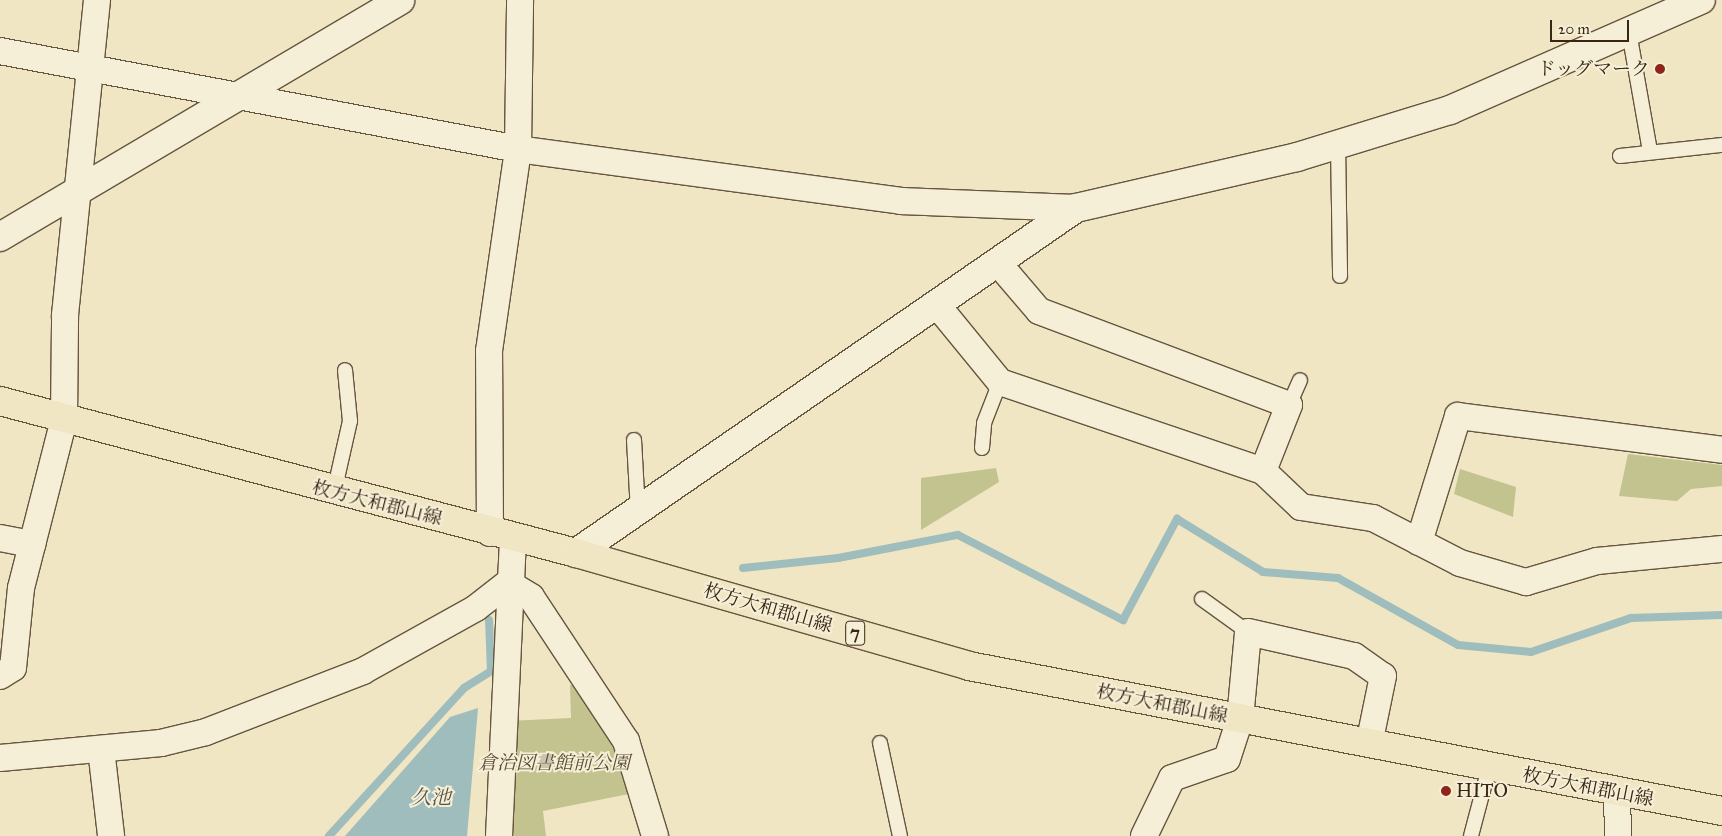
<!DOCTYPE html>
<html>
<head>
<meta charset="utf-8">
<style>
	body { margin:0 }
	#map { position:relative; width:1722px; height:836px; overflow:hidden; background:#f1e6c3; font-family:"IM FELL Great Primer","Noto Serif JP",serif }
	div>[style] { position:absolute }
	.green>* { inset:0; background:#c2c38e }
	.water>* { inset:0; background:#9ebdbc }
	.stream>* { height:8px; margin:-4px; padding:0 4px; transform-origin:4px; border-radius:4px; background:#9ebdbc }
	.roads { filter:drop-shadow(1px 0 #66553f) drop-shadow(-1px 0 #66553f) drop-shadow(0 1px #66553f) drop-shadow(0 -1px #66553f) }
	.lane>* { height:14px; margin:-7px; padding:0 7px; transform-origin:7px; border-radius:7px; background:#f6efd8 }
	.street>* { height:26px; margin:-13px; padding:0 13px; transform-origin:13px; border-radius:13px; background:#f6efd8 }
	.secondary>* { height:28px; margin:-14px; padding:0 14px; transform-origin:14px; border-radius:14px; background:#f6efd8 }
	.primary>* { height:28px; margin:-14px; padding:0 14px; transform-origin:14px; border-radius:14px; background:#f1e6c3 }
	.dots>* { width:14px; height:14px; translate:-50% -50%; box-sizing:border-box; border:2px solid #f6efd8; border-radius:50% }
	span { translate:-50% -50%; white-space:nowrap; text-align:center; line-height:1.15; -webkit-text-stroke:4px #f6efd8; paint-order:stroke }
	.shield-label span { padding:1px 4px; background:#f6efd8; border:1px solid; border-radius:4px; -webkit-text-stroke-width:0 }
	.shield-label { font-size:18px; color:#382513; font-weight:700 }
	.poi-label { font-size:19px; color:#382513 }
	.right { translate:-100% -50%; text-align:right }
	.left { translate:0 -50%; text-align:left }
	.street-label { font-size:19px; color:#382513 }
	.park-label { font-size:19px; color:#5a4c32; font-style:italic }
	.water-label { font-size:20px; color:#575346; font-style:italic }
	.scale { position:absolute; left:1550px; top:20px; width:79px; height:22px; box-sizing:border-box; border:2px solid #382513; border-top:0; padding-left:6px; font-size:15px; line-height:18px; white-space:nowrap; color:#382513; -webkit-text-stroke:4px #f6efd8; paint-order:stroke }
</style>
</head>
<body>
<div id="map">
	<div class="green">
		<i style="clip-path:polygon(1628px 454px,1722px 465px,1722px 486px,1691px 489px,1677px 501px,1619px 496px)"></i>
		<i style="clip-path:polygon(996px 468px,999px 482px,921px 530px,921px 478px)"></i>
		<i style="clip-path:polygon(1460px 469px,1516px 487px,1513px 517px,1454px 494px)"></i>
		<i style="clip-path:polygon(570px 685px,585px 685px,606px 721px,634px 793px,543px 811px,546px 836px,511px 836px,508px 721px,571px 718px)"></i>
	</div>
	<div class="water">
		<i style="clip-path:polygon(478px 708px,467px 836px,345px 836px,450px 717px)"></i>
	</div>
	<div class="stream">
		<i style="left:743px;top:568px;width:96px;rotate:-6deg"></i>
		<i style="left:838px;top:558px;width:122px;rotate:-10.9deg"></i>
		<i style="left:958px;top:535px;width:186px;rotate:27.3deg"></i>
		<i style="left:1123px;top:620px;width:115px;rotate:-61.9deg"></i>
		<i style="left:1177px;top:519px;width:101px;rotate:31.6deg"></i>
		<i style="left:1263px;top:572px;width:75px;rotate:4.6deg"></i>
		<i style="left:1338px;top:578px;width:137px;rotate:29.2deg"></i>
		<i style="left:1458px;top:645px;width:73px;rotate:5.5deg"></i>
		<i style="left:1531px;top:652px;width:106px;rotate:-18.8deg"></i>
		<i style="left:1631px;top:618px;width:91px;rotate:-1.9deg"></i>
		<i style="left:329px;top:836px;width:200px;rotate:-47.6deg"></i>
		<i style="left:464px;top:688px;width:32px;rotate:-32deg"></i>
		<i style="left:491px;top:671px;width:51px;rotate:-92.2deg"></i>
	</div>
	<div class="roads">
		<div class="lane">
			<i style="left:1629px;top:32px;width:121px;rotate:80deg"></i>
			<i style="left:1338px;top:144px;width:132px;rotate:89.1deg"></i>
			<i style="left:1620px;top:156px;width:103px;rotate:-6.2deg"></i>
			<i style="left:1289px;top:405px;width:27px;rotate:-66deg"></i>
			<i style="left:634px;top:440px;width:72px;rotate:86.8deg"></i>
			<i style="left:982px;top:448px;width:25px;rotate:-85deg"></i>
			<i style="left:984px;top:423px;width:44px;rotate:-68.7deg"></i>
			<i style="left:334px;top:492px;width:73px;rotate:-77.3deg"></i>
			<i style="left:350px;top:421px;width:51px;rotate:-95.6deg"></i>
			<i style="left:1202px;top:599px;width:57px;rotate:35.7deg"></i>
			<i style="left:880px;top:743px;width:95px;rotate:77.9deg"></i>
			<i style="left:1471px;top:836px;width:70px;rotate:-75.2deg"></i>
		</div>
		<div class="street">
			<i style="left:0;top:51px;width:527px;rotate:10.71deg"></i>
			<i style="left:518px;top:149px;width:387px;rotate:7.7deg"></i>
			<i style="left:901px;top:201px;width:175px;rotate:2.3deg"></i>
			<i style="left:998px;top:263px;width:63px;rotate:49.5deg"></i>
			<i style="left:1039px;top:311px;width:267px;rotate:20.6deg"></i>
			<i style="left:1289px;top:405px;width:71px;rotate:111.5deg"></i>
			<i style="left:937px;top:305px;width:99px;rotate:50.7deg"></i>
			<i style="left:1000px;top:382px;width:278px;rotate:18.7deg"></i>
			<i style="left:1263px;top:471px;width:52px;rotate:43.5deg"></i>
			<i style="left:1301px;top:507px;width:73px;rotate:8.7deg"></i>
			<i style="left:1373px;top:518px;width:98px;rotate:27.3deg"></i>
			<i style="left:1460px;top:563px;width:69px;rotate:16.1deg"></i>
			<i style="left:1526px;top:582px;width:74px;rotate:-16.5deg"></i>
			<i style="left:1597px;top:561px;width:126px;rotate:-5.5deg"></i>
			<i style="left:490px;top:533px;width:182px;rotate:-90.3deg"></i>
			<i style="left:489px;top:351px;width:204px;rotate:-81.8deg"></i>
			<i style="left:518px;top:149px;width:149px;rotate:-89.2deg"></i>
			<i style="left:0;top:538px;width:33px;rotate:11deg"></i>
			<i style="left:1419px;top:542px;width:132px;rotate:-72.8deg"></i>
			<i style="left:1458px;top:416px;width:266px;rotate:7.3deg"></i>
			<i style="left:0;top:676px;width:15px;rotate:-32deg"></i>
			<i style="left:13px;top:668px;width:80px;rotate:-84.3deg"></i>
			<i style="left:21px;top:588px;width:174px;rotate:-75.7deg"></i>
			<i style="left:64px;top:419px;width:104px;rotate:-89.4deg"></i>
			<i style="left:65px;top:315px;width:317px;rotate:-84.2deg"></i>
			<i style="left:101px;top:749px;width:88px;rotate:83.4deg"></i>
			<i style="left:0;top:758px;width:162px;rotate:-5.3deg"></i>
			<i style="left:161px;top:743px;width:46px;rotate:-13.7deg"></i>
			<i style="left:206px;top:732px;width:168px;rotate:-21.2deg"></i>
			<i style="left:363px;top:671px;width:129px;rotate:-29.1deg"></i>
			<i style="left:476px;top:608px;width:41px;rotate:-38deg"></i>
			<i style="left:508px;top:583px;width:27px;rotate:31deg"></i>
			<i style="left:531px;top:597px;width:173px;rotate:56.6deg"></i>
			<i style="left:626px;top:741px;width:99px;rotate:73deg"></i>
			<i style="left:1617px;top:793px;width:43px;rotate:88.7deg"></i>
			<i style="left:499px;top:836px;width:297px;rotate:-87.3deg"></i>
			<i style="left:1144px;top:836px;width:64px;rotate:-64.2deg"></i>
			<i style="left:1172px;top:778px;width:58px;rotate:-19.1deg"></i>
			<i style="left:1227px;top:759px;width:42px;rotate:-72deg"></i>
			<i style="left:1240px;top:719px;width:87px;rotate:-84.7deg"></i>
			<i style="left:1248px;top:632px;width:109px;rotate:12.8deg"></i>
			<i style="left:1354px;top:656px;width:35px;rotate:35deg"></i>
			<i style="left:1383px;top:676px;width:69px;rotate:101.6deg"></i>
		</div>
		<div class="secondary">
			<i style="left:0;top:237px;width:465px;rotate:-30.6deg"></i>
			<i style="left:576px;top:553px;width:607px;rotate:-34.61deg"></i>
			<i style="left:1076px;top:208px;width:227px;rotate:-13deg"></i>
			<i style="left:1297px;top:157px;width:160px;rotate:-17.1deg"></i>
			<i style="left:1450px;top:110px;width:274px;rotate:-23.7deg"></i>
		</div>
		<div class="primary">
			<i style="left:0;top:401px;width:596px;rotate:14.78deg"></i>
			<i style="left:576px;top:553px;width:409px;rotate:16deg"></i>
			<i style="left:969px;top:666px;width:767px;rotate:10.9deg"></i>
		</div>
	</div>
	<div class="dots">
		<i style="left:1660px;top:69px;background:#8f2418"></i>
		<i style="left:1446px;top:791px;background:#8f2418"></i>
	</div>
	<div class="shield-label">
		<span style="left:855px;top:633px">7</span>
	</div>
	<div class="poi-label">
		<span class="right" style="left:1650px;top:69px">ドッグマーク</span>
		<span class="left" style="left:1456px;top:791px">HITO</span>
	</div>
	<div class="street-label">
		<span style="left:377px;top:503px;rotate:14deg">枚方大和郡山線</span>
		<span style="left:768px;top:608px;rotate:16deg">枚方大和郡山線</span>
		<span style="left:1162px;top:704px;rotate:11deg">枚方大和郡山線</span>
		<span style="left:1588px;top:787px;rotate:11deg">枚方大和郡山線</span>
	</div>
	<div class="park-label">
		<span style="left:554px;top:763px">倉治図書館前公園</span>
	</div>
	<div class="water-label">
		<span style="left:431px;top:797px">久池</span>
	</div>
	<div class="scale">20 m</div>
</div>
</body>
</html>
